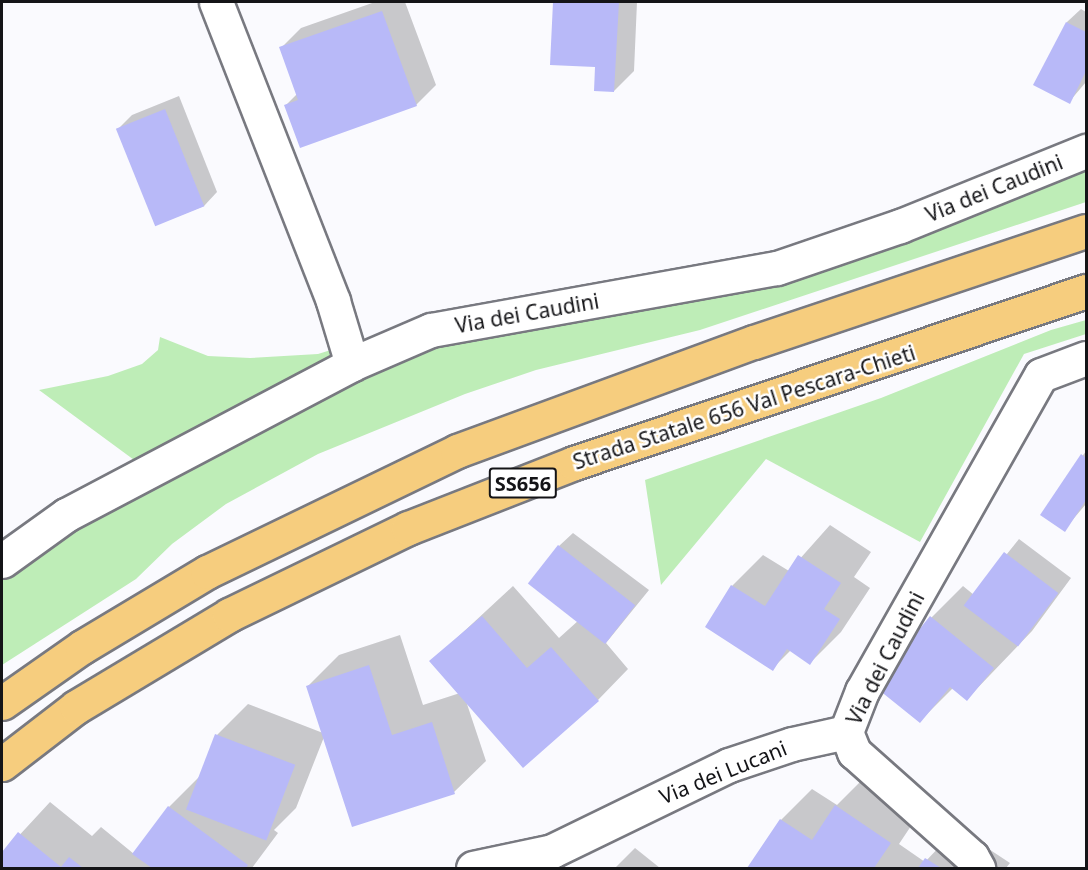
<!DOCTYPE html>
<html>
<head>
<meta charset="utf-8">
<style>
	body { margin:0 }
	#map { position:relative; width:1088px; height:870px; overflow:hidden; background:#fafafe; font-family:"Noto Sans",sans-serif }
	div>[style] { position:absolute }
	.green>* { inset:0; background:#beedb7 }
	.shadow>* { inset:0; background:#0003 }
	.building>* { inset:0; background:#b8b9f8; transform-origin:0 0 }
	.roads { filter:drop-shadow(2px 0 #787980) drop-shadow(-2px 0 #787980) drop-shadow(0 2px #787980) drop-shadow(0 -2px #787980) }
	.minor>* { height:33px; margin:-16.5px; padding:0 16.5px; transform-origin:16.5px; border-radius:16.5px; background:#fff }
	.highway>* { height:33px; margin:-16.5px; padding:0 16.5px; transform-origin:16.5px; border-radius:16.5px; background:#f6cd7e }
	span { translate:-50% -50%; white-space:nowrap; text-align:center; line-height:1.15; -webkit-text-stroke:5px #fff; paint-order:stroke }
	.shield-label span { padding:2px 4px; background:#fff; border:2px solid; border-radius:4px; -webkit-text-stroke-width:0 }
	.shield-label { font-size:20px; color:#141417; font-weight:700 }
	.street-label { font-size:21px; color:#141417 }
	.frame { position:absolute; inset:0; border:3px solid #141417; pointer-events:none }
</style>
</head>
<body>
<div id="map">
	<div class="green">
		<i style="clip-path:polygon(1086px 162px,1086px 202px,700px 330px,536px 370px,465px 394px,318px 454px,226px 504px,172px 544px,136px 579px,2px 665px,2px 569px,394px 354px,623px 306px)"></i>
		<i style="clip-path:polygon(1086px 320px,1086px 334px,1024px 354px,920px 542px,766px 459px,661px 585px,645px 480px,881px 398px,1051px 330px)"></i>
		<i style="clip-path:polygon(160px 337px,208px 356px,250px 358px,318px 354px,334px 349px,339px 365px,145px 468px,39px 390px,108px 376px,142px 364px,158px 350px)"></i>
	</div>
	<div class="shadow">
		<i style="clip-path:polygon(375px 2px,405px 2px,436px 85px,416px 105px,286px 105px,297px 94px,281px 48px,301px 28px)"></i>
		<i style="clip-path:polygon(555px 2px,637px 2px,634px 71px,614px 91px,597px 66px,552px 63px)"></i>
		<i style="clip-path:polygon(1081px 9px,1086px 12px,1086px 82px,1069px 102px,1067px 22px)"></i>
		<i style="clip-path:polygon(179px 96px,217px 192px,204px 206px,156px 225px,118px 129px,132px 115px)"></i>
		<i style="clip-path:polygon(1086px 451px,1086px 504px,1064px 530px,1042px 514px)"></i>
		<i style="clip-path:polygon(830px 525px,871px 552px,854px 577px,870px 588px,841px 632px,810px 663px,791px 650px,772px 669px,732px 586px,763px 555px,789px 571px)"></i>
		<i style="clip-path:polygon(573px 533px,649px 590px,606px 643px,628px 669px,598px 700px,466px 701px,486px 761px,454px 792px,324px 737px,296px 808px,274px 830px,278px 833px,252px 868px,2px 868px,2px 854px,50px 802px,92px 836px,101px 827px,134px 854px,169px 807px,200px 776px,217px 735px,248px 704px,323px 733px,308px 686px,339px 655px,400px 635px,423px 705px,460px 693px,432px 661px,513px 586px,559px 638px,579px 620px,559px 546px)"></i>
		<i style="clip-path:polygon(1019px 539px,1071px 578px,1032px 631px,967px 699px,953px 688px,920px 721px,876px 686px,932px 617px,963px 586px,974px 595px)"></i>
		<i style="clip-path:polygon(867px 775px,921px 811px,899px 844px,925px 862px,957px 828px,1010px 863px,1006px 868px,749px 868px,781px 820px,812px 789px,837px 805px)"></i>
		<i style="clip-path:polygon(635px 848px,660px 868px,615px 868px)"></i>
	</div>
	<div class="building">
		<i style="clip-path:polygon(553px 2px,619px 2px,614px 92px,594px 91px,595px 67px,550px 65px)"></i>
		<i style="clip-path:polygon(382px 11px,417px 106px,300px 148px,284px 105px,298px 100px,279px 47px)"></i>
		<i style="clip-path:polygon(1066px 22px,1086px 32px,1086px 71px,1070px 104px,1033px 85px)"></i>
		<i style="left:165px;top:109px;width:105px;height:53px;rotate:68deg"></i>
		<i style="clip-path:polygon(1081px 454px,1086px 458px,1086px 500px,1065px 532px,1040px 515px)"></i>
		<i style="left:558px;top:545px;width:98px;height:49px;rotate:38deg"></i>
		<i style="left:1004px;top:552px;width:68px;height:67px;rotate:37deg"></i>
		<i style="clip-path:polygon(798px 555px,841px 583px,824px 609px,840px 619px,810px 665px,787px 649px,773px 671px,705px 627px,731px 585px,765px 606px)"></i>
		<i style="clip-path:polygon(482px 616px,527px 668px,551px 647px,599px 701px,523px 768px,429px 661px)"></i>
		<i style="clip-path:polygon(930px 616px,994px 668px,967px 701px,950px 687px,920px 723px,874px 686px)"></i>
		<i style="clip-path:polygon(369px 665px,392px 735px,432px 722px,455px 794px,352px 827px,306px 686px)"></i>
		<i style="left:215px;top:734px;width:86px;height:81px;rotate:21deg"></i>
		<i style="clip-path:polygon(835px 805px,891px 843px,874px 868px,747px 868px,780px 819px,812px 840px)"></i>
		<i style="clip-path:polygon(168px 806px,248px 865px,246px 868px,152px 868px,132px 854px)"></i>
		<i style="clip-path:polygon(18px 832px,61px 867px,69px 857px,83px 868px,2px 868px,2px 852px)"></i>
		<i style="clip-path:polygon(925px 858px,941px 868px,918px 868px)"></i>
	</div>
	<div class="roads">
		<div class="minor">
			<i style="left:216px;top:2px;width:321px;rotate:68.6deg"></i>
			<i style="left:333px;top:301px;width:66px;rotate:73.2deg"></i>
			<i style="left:2px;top:561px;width:79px;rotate:-35.7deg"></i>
			<i style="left:66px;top:515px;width:323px;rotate:-27.8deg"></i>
			<i style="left:352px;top:364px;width:86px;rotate:-23.3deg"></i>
			<i style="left:431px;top:330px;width:352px;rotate:-10.2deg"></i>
			<i style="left:777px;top:268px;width:130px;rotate:-18.9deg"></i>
			<i style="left:900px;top:226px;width:201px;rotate:-22deg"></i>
			<i style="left:846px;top:732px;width:44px;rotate:-68.7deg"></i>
			<i style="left:862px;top:691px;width:363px;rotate:-60.5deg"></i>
			<i style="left:1041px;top:375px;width:48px;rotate:-20.7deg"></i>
			<i style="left:846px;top:732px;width:22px;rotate:68deg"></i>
			<i style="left:854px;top:752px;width:158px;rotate:41.7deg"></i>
			<i style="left:972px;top:857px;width:13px;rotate:61deg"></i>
			<i style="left:473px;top:868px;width:81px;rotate:-12.1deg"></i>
			<i style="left:552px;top:851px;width:197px;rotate:-25.9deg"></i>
			<i style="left:729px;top:765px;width:66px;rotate:-18.4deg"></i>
			<i style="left:792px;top:744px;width:55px;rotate:-12.5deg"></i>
		</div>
		<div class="highway">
			<i style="left:2px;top:703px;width:98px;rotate:-35deg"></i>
			<i style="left:82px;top:647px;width:146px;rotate:-31deg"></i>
			<i style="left:207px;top:572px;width:278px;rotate:-25.8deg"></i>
			<i style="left:457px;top:451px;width:316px;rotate:-20.2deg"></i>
			<i style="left:754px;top:342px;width:350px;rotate:-18.5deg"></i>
			<i style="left:2px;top:764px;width:93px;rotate:-37.6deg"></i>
			<i style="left:76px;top:707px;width:179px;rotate:-31deg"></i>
			<i style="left:229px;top:615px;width:199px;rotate:-25.9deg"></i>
			<i style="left:408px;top:528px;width:178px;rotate:-21.4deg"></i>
			<i style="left:574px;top:463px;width:540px;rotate:-18.57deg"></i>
		</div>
	</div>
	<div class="shield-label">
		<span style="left:523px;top:483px">SS656</span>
	</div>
	<div class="street-label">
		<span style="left:994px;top:188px;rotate:-22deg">Via dei Caudini</span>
		<span style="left:527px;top:313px;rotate:-10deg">Via dei Caudini</span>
		<span style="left:744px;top:407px;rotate:-18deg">Strada Statale 656 Val Pescara-Chieti</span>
		<span style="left:885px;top:658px;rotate:-63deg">Via dei Caudini</span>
		<span style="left:723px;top:772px;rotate:-22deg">Via dei Lucani</span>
	</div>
	<div class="frame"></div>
</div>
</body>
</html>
